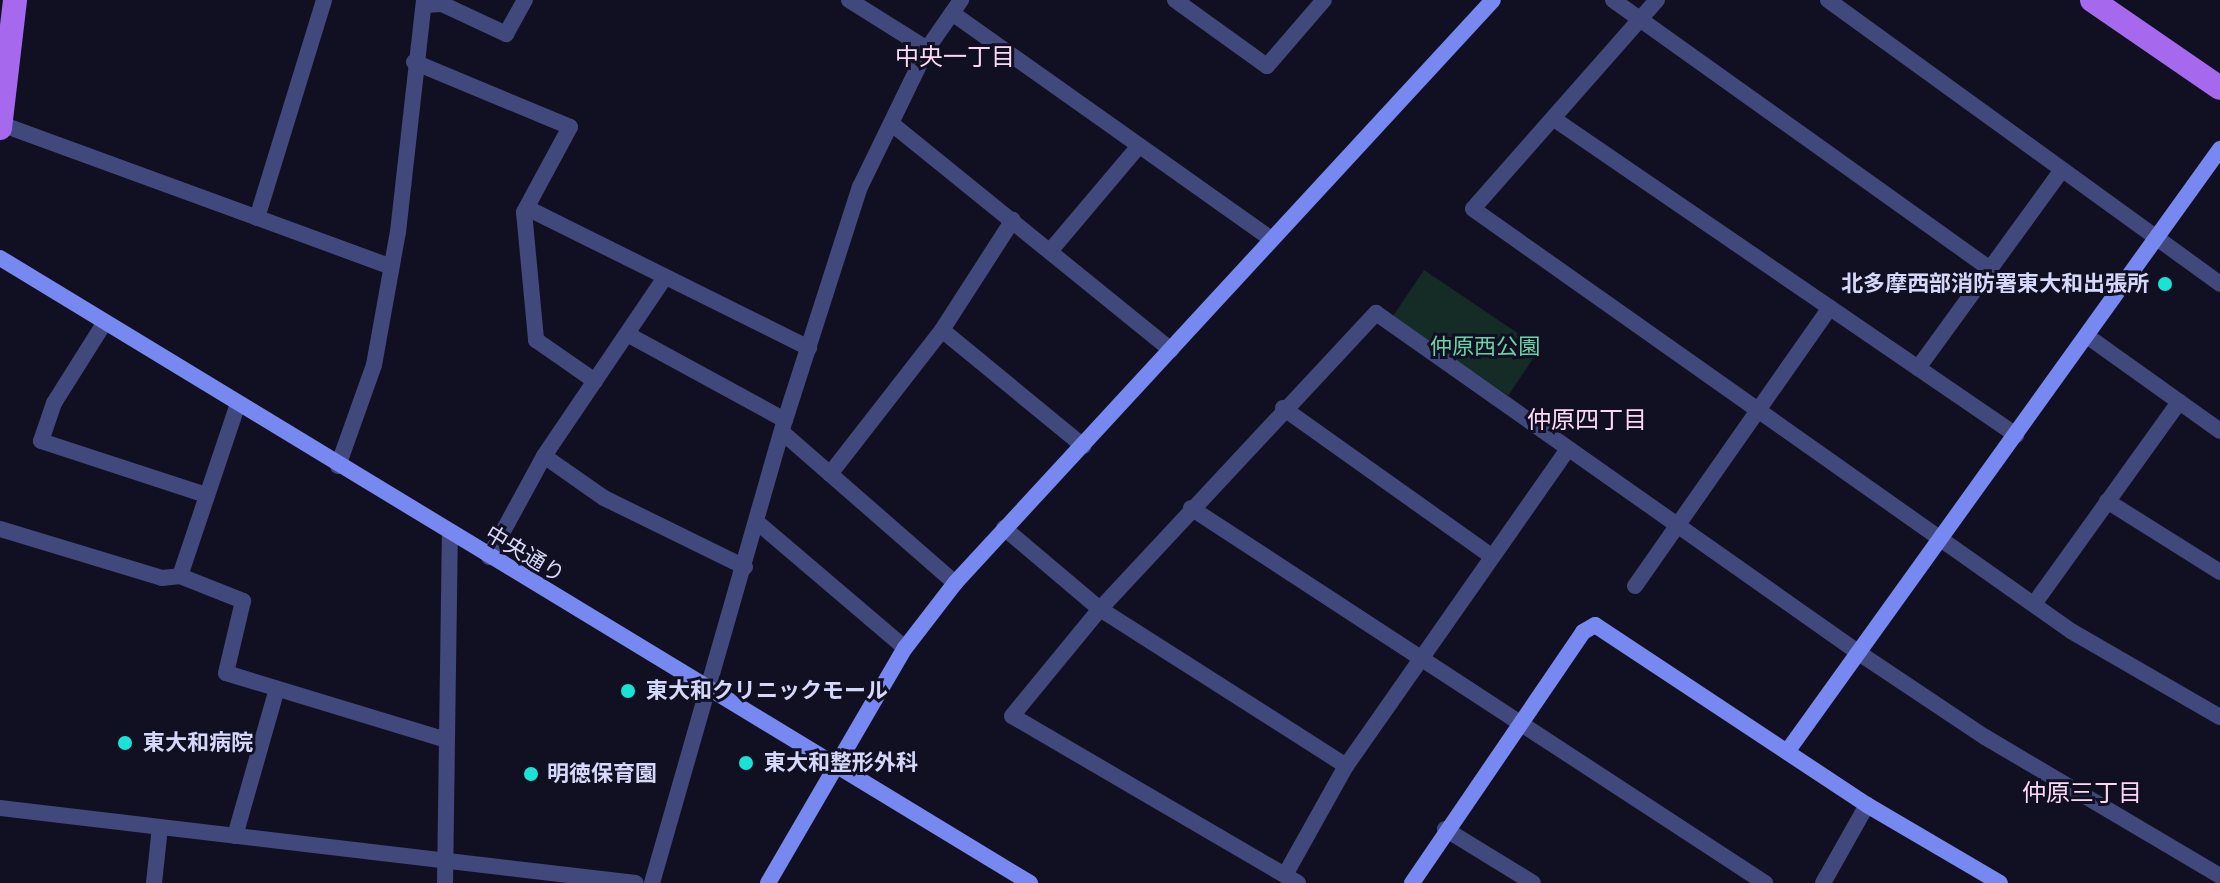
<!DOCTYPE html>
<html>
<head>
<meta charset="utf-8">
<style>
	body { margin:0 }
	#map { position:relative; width:2220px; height:883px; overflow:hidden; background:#111022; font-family:Helvetica,"Noto Sans JP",sans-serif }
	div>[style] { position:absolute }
	.green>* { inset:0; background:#142b26; transform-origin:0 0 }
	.street>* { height:16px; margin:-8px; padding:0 8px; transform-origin:8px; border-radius:8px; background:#41487c }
	.secondary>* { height:16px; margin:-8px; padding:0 8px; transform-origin:8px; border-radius:8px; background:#7789f0 }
	.primary>* { height:24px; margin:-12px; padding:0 12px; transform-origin:12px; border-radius:12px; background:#a669ee }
	.dots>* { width:22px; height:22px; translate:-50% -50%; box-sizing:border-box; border:4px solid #111022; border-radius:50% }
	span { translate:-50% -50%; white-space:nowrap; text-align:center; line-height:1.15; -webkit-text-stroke:6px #111022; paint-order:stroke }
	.poi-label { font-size:22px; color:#d6d8fa; font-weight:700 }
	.right { translate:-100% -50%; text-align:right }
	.left { translate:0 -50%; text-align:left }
	.park-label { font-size:22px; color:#6ad2a7 }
	.street-label { font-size:22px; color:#d6d8fa }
	.neighbourhood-label { font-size:24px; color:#fbd8f4 }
</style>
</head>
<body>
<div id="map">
	<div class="green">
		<i style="left:1424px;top:270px;width:140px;height:57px;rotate:34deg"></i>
	</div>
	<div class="street">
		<i style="left:849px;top:0;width:92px;rotate:32.1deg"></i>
		<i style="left:1175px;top:0;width:113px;rotate:35.7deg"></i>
		<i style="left:1267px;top:66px;width:87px;rotate:-49.2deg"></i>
		<i style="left:1613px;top:0;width:463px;rotate:35.5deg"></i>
		<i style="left:1657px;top:0;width:278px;rotate:131.4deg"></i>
		<i style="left:1473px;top:209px;width:732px;rotate:35.21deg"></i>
		<i style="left:2071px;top:631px;width:172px;rotate:30deg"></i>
		<i style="left:1828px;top:0;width:484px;rotate:35.9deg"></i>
		<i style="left:424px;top:5px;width:18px;rotate:-3deg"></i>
		<i style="left:442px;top:4px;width:71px;rotate:25.1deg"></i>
		<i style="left:506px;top:34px;width:39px;rotate:-61deg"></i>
		<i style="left:952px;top:13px;width:391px;rotate:35.3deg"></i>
		<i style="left:414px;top:62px;width:169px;rotate:22.6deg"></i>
		<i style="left:570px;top:127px;width:97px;rotate:118.4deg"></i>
		<i style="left:524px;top:212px;width:129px;rotate:84.6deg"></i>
		<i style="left:536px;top:340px;width:72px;rotate:34.8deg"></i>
		<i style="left:1554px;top:119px;width:560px;rotate:34.37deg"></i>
		<i style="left:1px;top:124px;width:415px;rotate:20.1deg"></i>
		<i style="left:892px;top:124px;width:359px;rotate:39deg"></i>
		<i style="left:527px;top:208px;width:315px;rotate:26.4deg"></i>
		<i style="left:257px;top:218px;width:228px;rotate:-72.9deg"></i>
		<i style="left:1051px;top:250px;width:135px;rotate:-49.8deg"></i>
		<i style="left:105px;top:322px;width:96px;rotate:122.2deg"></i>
		<i style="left:54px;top:403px;width:40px;rotate:108.9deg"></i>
		<i style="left:41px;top:441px;width:174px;rotate:18.1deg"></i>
		<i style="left:942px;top:330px;width:183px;rotate:39.4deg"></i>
		<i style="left:627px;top:334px;width:180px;rotate:28.6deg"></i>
		<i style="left:2087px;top:336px;width:163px;rotate:35.5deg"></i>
		<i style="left:1918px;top:368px;width:245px;rotate:-54deg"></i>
		<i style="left:1283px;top:408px;width:255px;rotate:35.4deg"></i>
		<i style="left:782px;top:432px;width:230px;rotate:41.1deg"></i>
		<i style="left:544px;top:456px;width:73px;rotate:35deg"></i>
		<i style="left:604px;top:498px;width:157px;rotate:26.1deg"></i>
		<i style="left:338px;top:466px;width:107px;rotate:-70.4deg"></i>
		<i style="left:374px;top:365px;width:135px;rotate:-79.8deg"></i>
		<i style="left:398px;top:232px;width:233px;rotate:-83.6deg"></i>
		<i style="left:830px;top:474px;width:182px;rotate:-52.1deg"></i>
		<i style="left:942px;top:330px;width:131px;rotate:-57.2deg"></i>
		<i style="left:2107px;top:501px;width:133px;rotate:32.1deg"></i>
		<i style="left:1191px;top:508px;width:686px;rotate:33.16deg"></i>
		<i style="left:757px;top:522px;width:194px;rotate:40.4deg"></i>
		<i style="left:1004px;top:528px;width:126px;rotate:40.2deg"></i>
		<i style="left:1100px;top:609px;width:292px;rotate:32.5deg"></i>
		<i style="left:0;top:529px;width:169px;rotate:16.8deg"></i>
		<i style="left:162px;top:578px;width:18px;rotate:-6deg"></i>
		<i style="left:180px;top:576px;width:68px;rotate:21.6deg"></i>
		<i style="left:243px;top:601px;width:74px;rotate:103.3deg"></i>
		<i style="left:226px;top:673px;width:230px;rotate:16.9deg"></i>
		<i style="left:489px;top:557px;width:115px;rotate:-61.4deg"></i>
		<i style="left:544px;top:456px;width:216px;rotate:-55.9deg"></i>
		<i style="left:180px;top:576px;width:182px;rotate:-71.4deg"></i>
		<i style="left:1635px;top:586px;width:340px;rotate:-55deg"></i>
		<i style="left:2034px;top:604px;width:249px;rotate:-54.3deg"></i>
		<i style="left:0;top:808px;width:640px;rotate:6.73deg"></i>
		<i style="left:1445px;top:829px;width:103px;rotate:31.5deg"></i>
		<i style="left:235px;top:836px;width:153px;rotate:-74.1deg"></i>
		<i style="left:1285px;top:875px;width:125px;rotate:-60.8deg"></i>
		<i style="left:1346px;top:766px;width:387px;rotate:-55deg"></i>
		<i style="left:154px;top:883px;width:56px;rotate:-83.9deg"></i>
		<i style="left:445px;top:883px;width:349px;rotate:-89.2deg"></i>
		<i style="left:652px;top:883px;width:482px;rotate:-74deg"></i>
		<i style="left:785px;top:420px;width:245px;rotate:-72.2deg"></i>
		<i style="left:860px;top:187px;width:153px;rotate:-64.1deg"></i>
		<i style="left:927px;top:49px;width:60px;rotate:-55.2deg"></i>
		<i style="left:1298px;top:883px;width:331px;rotate:-149.7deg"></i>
		<i style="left:1012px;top:716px;width:139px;rotate:-50.6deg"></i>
		<i style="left:1100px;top:609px;width:405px;rotate:-47deg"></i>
		<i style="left:1376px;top:313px;width:591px;rotate:35.14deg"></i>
		<i style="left:1859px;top:653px;width:151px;rotate:33.7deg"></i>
		<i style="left:1985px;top:737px;width:273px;rotate:30.6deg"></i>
		<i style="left:1823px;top:883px;width:90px;rotate:-60.6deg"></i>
	</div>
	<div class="secondary">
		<i style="left:0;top:258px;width:1205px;rotate:31.25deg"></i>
		<i style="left:1789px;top:749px;width:739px;rotate:-54.31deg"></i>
		<i style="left:768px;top:883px;width:272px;rotate:-59.8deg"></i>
		<i style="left:905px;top:648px;width:82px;rotate:-52.4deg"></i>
		<i style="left:955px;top:583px;width:793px;rotate:-47.3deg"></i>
		<i style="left:1412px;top:883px;width:304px;rotate:-55.7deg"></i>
		<i style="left:1583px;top:632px;width:14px;rotate:-30deg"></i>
		<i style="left:1595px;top:625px;width:326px;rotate:33.5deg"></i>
		<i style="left:1867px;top:805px;width:154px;rotate:30.4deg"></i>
	</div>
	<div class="primary">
		<i style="left:2092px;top:0;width:155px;rotate:34.5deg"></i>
		<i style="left:0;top:128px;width:129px;rotate:-83.3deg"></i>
	</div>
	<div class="dots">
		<i style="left:2165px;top:284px;background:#19e3d5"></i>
		<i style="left:628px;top:691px;background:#19e3d5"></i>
		<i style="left:125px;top:743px;background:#19e3d5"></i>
		<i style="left:746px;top:763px;background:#19e3d5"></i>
		<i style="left:531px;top:774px;background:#19e3d5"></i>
	</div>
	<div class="poi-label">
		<span class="right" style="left:2149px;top:284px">北多摩西部消防署東大和出張所</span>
		<span class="left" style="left:646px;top:691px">東大和クリニックモール</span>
		<span class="left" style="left:143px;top:743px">東大和病院</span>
		<span class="left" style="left:764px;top:763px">東大和整形外科</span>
		<span class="left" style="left:547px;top:774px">明徳保育園</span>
	</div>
	<div class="park-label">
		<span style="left:1485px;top:347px">仲原西公園</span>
	</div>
	<div class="street-label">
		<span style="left:525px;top:554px;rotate:31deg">中央通り</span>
	</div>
	<div class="neighbourhood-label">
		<span style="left:955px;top:57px">中央一丁目</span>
		<span style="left:1587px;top:420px">仲原四丁目</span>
		<span style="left:2082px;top:793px">仲原三丁目</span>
	</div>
</div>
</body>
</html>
